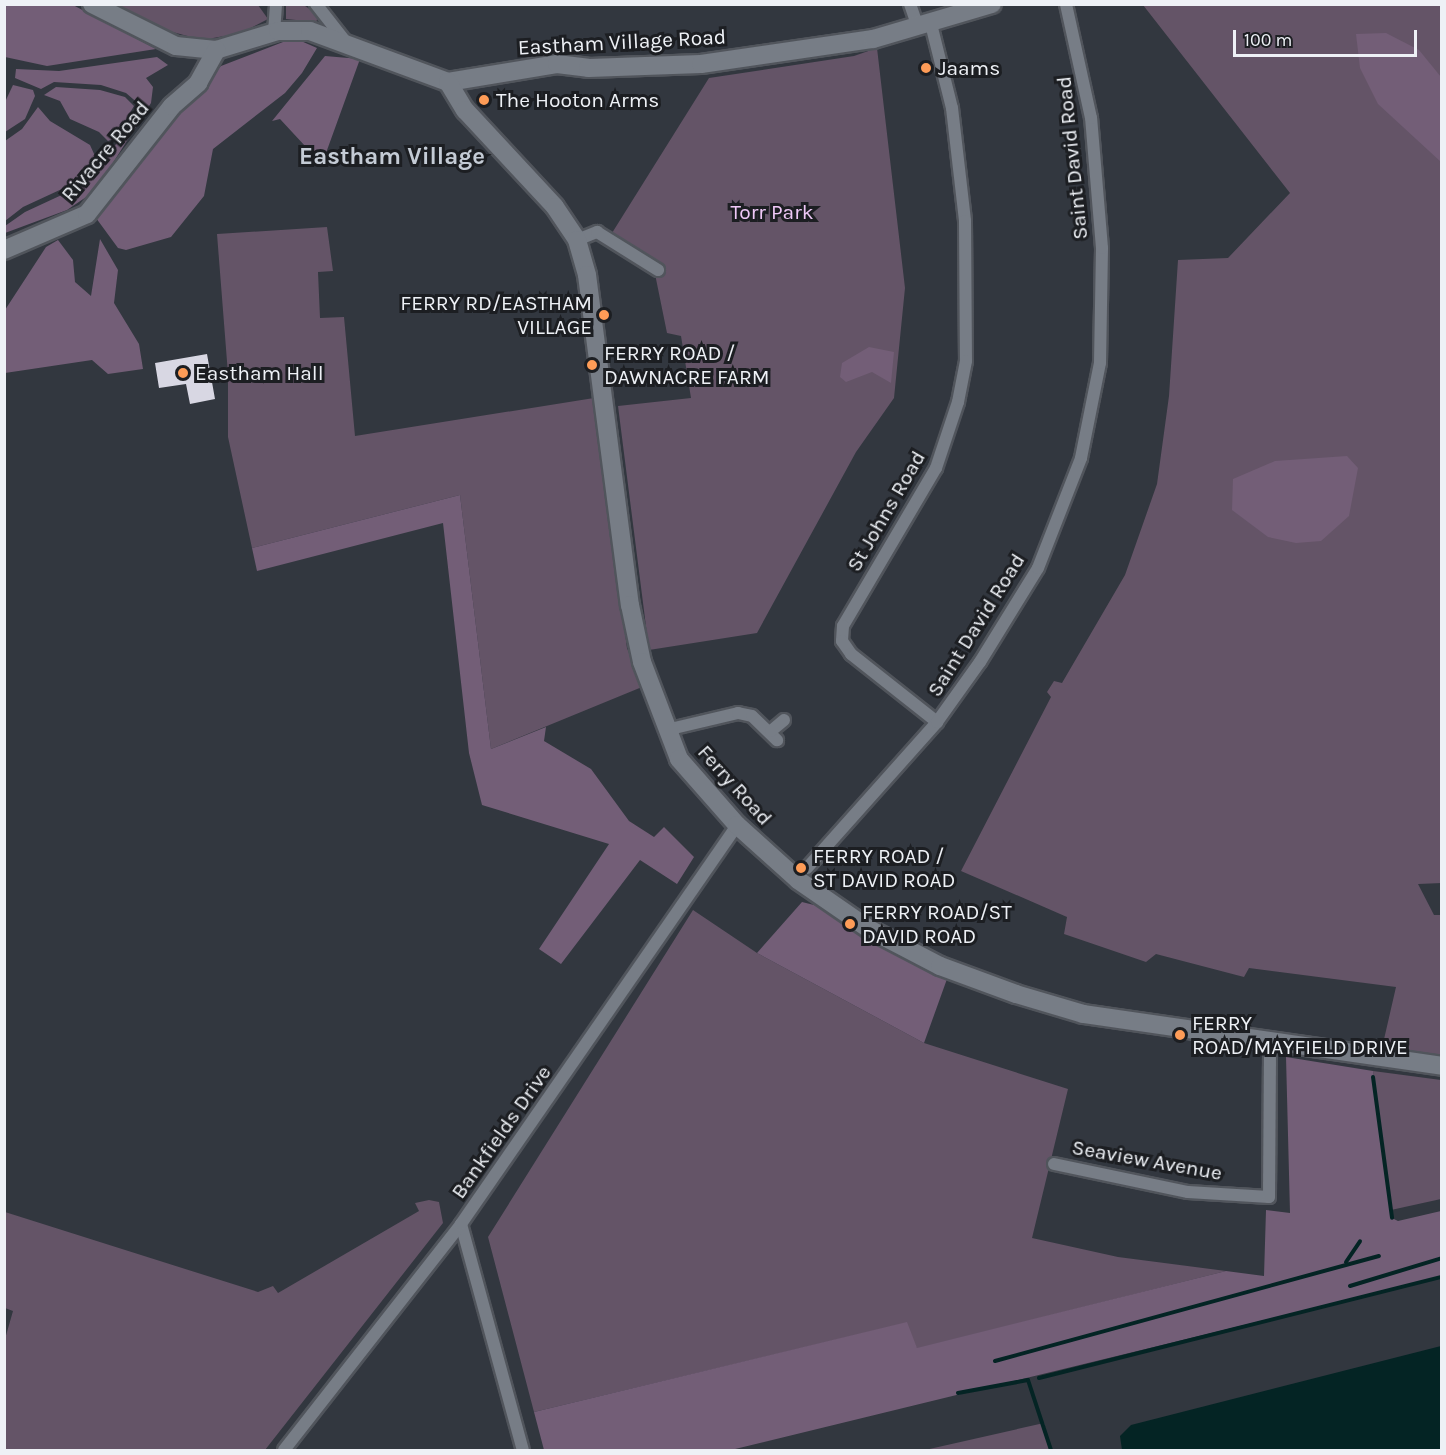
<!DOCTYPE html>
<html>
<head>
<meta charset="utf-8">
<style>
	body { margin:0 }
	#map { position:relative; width:1446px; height:1455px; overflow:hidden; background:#32373f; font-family:Karla,sans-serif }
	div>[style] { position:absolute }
	.green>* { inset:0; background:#645467 }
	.forest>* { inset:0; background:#735e77 }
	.water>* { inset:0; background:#042424 }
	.stream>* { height:4px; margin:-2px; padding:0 2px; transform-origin:2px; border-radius:2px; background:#042424 }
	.building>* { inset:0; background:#d8d7e3 }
	.roads { filter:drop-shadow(2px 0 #51555c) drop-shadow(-2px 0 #51555c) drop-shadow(0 2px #51555c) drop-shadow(0 -2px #51555c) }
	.street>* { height:12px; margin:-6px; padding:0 6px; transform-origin:6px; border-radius:6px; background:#777d86 }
	.secondary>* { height:18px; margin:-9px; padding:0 9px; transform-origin:9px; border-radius:9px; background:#777d86 }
	.dots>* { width:16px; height:16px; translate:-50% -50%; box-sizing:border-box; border:3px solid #1c1e22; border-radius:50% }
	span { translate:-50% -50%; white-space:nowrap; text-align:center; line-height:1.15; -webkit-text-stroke:6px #1c1e22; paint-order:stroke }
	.street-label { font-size:21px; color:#eef1f6 }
	.poi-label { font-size:21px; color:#eef1f6 }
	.left { translate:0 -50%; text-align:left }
	.right { translate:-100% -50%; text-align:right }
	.park-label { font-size:21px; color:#efc8f7 }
	.quarter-label { font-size:24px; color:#c4cbd5; font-weight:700 }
	.frame { position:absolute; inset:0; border:6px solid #eef1f6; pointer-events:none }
	.scale { position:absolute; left:1233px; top:30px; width:184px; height:27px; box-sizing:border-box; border:3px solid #eef1f6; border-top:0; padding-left:8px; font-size:18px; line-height:21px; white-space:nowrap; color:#eef1f6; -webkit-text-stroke:4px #1c1e22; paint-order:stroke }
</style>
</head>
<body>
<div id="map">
	<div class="green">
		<i style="clip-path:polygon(302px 4px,319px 15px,316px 22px,286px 19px,286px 5px)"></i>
		<i style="clip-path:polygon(108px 5px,258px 5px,268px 19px,241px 33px,202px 40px,158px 28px)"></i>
		<i style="clip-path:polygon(1143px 5px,1441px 5px,1442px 883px,1418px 884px,1434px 915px,1441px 915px,1441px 1055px,1382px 1048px,1396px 987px,1249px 968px,1244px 977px,1156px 954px,1146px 962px,1064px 934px,1067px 917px,961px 871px,1051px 697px,1047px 692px,1054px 681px,1062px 683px,1125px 575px,1157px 484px,1169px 396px,1178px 260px,1228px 258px,1290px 193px)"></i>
		<i style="clip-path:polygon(877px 48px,905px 288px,894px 398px,856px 452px,757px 633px,649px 650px,618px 406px,691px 398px,681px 336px,667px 333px,655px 274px,660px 267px,612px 233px,709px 78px,854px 56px)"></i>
		<i style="clip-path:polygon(327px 227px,333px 271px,318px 272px,320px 318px,344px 317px,355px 436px,594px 398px,627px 648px,642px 687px,491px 749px,460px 495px,252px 548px,228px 437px,228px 374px,217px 234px)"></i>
		<i style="clip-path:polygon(693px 910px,757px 953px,924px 1043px,1068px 1089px,1032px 1238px,1118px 1257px,1226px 1271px,917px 1349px,906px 1323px,534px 1412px,488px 1237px)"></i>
		<i style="clip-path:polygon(1373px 1071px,1441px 1080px,1441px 1199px,1391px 1210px)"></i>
		<i style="clip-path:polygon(429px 1200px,439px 1202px,443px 1223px,265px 1450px,5px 1450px,5px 1339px,13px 1311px,5px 1308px,5px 1212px,258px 1292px,273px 1286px,278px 1293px,419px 1211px,415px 1203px)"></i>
		<i style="clip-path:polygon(1044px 1423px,1051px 1450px,925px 1450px)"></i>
	</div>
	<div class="forest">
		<i style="clip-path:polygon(4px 5px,73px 5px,156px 49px,47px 66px,5px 57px)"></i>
		<i style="clip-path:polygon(1386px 33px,1419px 50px,1441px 77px,1441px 162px,1378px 104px,1360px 68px,1356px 34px)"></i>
		<i style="clip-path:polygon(301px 41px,317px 48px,302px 73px,285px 93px,213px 149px,204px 196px,171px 237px,126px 250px,118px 248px,96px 218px,96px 209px,163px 123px,221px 66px,283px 42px)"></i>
		<i style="clip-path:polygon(325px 56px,360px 59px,326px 153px,318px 160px,280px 119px,272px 121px)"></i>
		<i style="clip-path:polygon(157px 57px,168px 65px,146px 78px,153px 87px,151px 103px,95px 191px,67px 210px,5px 233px,5px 226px,25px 212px,81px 186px,117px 143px,140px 105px,126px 93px,101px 85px,54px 82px,41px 89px,15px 78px,16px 69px,59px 71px)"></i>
		<i style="clip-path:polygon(13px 85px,33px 90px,35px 96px,25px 119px,5px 132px,5px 102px)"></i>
		<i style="clip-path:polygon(56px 87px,100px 90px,125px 97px,134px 106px,115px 138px,108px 141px,99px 132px,70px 119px,60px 101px,44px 95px)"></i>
		<i style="clip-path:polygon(38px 107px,50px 121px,90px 145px,95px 156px,77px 182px,23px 207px,5px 221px,5px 141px,22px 129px)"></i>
		<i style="clip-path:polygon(100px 239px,118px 270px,114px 303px,139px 344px,143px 369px,108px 374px,92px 360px,5px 373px,5px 310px,46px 247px,58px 240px,73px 260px,75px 282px,91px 296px)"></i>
		<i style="clip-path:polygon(869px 347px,894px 352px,891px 383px,872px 372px,846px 382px,840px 377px,842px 363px)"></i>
		<i style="clip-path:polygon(1347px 456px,1358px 468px,1349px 516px,1321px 541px,1296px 543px,1268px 537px,1232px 510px,1233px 479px,1275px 461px)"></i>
		<i style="clip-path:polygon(460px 495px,491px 749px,546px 727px,544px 741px,591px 769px,629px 821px,654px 837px,664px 827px,694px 857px,677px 884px,640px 860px,561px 964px,539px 949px,609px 844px,482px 805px,469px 753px,443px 523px,257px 571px,252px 548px)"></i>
		<i style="clip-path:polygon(802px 902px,818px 906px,877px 945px,947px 979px,924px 1043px,757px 953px)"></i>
		<i style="clip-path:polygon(1286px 1057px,1373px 1071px,1392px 1218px,1398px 1221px,1441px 1211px,1441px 1277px,731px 1450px,544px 1450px,534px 1412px,907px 1322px,917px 1348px,1226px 1271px,1264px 1276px,1266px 1210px,1290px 1213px)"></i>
	</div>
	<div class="water">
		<i style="clip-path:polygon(1441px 1346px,1441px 1450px,1122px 1450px,1120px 1436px,1131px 1425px)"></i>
	</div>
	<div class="stream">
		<i style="left:1373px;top:1077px;width:142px;rotate:82.3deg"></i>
		<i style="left:1346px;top:1262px;width:25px;rotate:-56deg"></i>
		<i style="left:1350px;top:1286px;width:96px;rotate:-16.9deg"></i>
		<i style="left:995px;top:1361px;width:398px;rotate:-15.3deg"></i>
		<i style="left:1039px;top:1378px;width:415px;rotate:-14.1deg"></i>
		<i style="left:958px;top:1393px;width:71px;rotate:-10.5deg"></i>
		<i style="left:1028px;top:1380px;width:74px;rotate:71.8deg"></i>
	</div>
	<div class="building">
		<i style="clip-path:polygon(207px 354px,215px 399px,190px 404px,186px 384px,159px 388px,155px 363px)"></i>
	</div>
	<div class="roads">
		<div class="street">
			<i style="left:316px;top:4px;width:47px;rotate:51.9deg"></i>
			<i style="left:910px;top:4px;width:24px;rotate:71deg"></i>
			<i style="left:931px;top:24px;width:87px;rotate:76deg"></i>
			<i style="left:952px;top:108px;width:114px;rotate:83.4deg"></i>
			<i style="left:965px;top:221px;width:140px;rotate:89.6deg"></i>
			<i style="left:966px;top:361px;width:42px;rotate:101deg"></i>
			<i style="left:958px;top:402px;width:70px;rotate:108.4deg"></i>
			<i style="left:936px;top:468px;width:183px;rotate:120.5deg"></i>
			<i style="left:843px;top:626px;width:15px;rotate:94deg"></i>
			<i style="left:842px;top:641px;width:16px;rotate:55deg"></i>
			<i style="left:851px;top:654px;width:110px;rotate:38.3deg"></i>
			<i style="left:274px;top:33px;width:29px;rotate:-86deg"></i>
			<i style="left:577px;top:240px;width:22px;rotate:-22deg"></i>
			<i style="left:597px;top:232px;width:72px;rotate:31.9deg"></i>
			<i style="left:666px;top:730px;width:74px;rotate:-13.3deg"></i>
			<i style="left:738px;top:713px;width:14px;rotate:12deg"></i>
			<i style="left:752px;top:716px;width:35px;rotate:44deg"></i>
			<i style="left:771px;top:731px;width:17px;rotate:-40deg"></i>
			<i style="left:807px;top:868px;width:195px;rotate:-48.3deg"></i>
			<i style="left:937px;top:722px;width:74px;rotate:-54.4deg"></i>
			<i style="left:980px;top:662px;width:110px;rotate:-58.3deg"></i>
			<i style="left:1038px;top:568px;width:118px;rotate:-68.6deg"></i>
			<i style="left:1081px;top:458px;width:97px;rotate:-78.7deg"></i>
			<i style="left:1100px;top:363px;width:115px;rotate:-89deg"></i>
			<i style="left:1102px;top:248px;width:130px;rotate:-94.8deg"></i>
			<i style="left:1091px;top:118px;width:117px;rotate:-102.4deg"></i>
			<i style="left:1054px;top:1164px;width:137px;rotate:11.8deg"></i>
			<i style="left:1188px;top:1192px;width:81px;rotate:3.5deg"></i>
			<i style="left:1269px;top:1197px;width:152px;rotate:-89.6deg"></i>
			<i style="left:461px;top:1224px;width:234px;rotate:74.7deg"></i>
			<i style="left:284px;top:1450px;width:287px;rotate:-51.9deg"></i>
			<i style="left:461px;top:1224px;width:485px;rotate:-55.3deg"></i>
		</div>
		<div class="secondary">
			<i style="left:92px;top:4px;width:94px;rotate:26.6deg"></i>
			<i style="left:176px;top:46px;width:40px;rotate:5.7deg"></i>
			<i style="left:216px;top:50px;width:65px;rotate:-17deg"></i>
			<i style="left:278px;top:31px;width:32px"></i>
			<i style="left:310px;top:31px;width:147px;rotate:20.3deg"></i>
			<i style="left:448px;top:82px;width:110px;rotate:-9.4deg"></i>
			<i style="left:557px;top:64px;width:31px;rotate:7deg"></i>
			<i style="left:588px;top:68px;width:113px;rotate:-2deg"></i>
			<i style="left:701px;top:64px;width:174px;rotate:-8.3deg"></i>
			<i style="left:873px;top:39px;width:124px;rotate:-16.4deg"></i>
			<i style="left:448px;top:82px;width:33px;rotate:59deg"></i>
			<i style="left:465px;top:110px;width:132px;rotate:47.1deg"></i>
			<i style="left:555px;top:207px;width:40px;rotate:56deg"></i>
			<i style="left:577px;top:240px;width:36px;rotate:74deg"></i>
			<i style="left:587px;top:275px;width:333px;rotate:82.6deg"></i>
			<i style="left:630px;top:605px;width:58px;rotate:78.1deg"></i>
			<i style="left:642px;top:662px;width:104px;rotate:69.1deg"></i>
			<i style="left:679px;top:759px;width:88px;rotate:48.7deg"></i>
			<i style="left:737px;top:825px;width:82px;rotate:42deg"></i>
			<i style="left:798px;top:880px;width:86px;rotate:34.6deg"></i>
			<i style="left:869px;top:929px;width:80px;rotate:27.5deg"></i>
			<i style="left:940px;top:966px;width:81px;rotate:20.2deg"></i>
			<i style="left:1016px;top:994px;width:70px;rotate:16.6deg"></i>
			<i style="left:1083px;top:1014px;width:363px;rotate:8.2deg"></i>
			<i style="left:4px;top:250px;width:90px;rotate:-23.4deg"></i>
			<i style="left:87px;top:214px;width:137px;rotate:-51.8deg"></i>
			<i style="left:172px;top:106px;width:35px;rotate:-41deg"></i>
			<i style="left:198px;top:83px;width:38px;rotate:-61deg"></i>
		</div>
	</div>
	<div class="dots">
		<i style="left:926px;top:68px;background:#fe9c57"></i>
		<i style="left:484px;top:100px;background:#fe9c57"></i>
		<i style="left:604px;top:315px;background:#fe9c57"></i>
		<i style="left:592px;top:365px;background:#fe9c57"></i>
		<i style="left:183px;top:373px;background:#fe9c57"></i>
		<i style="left:801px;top:868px;background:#fe9c57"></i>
		<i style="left:850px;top:924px;background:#fe9c57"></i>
		<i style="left:1180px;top:1035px;background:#fe9c57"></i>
	</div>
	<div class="street-label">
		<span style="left:622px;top:42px;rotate:-3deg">Eastham Village Road</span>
		<span style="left:105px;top:151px;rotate:-50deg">Rivacre Road</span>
		<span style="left:1072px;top:158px;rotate:-96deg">Saint David Road</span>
		<span style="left:886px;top:511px;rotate:-60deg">St Johns Road</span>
		<span style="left:976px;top:625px;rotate:-58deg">Saint David Road</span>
		<span style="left:735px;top:785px;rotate:48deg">Ferry Road</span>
		<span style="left:501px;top:1132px;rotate:-55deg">Bankfields Drive</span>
		<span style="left:1147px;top:1160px;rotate:10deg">Seaview Avenue</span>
	</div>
	<div class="poi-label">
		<span class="left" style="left:938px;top:68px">Jaams</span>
		<span class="left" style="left:496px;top:100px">The Hooton Arms</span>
		<span class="right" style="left:592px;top:315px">FERRY RD/EASTHAM<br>VILLAGE</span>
		<span class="left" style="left:604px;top:365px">FERRY ROAD /<br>DAWNACRE FARM</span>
		<span class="left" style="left:195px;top:373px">Eastham Hall</span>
		<span class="left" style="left:813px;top:868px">FERRY ROAD /<br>ST DAVID ROAD</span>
		<span class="left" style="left:862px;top:924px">FERRY ROAD/ST<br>DAVID ROAD</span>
		<span class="left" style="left:1192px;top:1035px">FERRY<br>ROAD/MAYFIELD DRIVE</span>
	</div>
	<div class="park-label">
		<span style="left:772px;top:212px">Torr Park</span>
	</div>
	<div class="quarter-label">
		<span style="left:392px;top:157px">Eastham Village</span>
	</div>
	<div class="frame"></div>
	<div class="scale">100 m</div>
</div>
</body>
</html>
